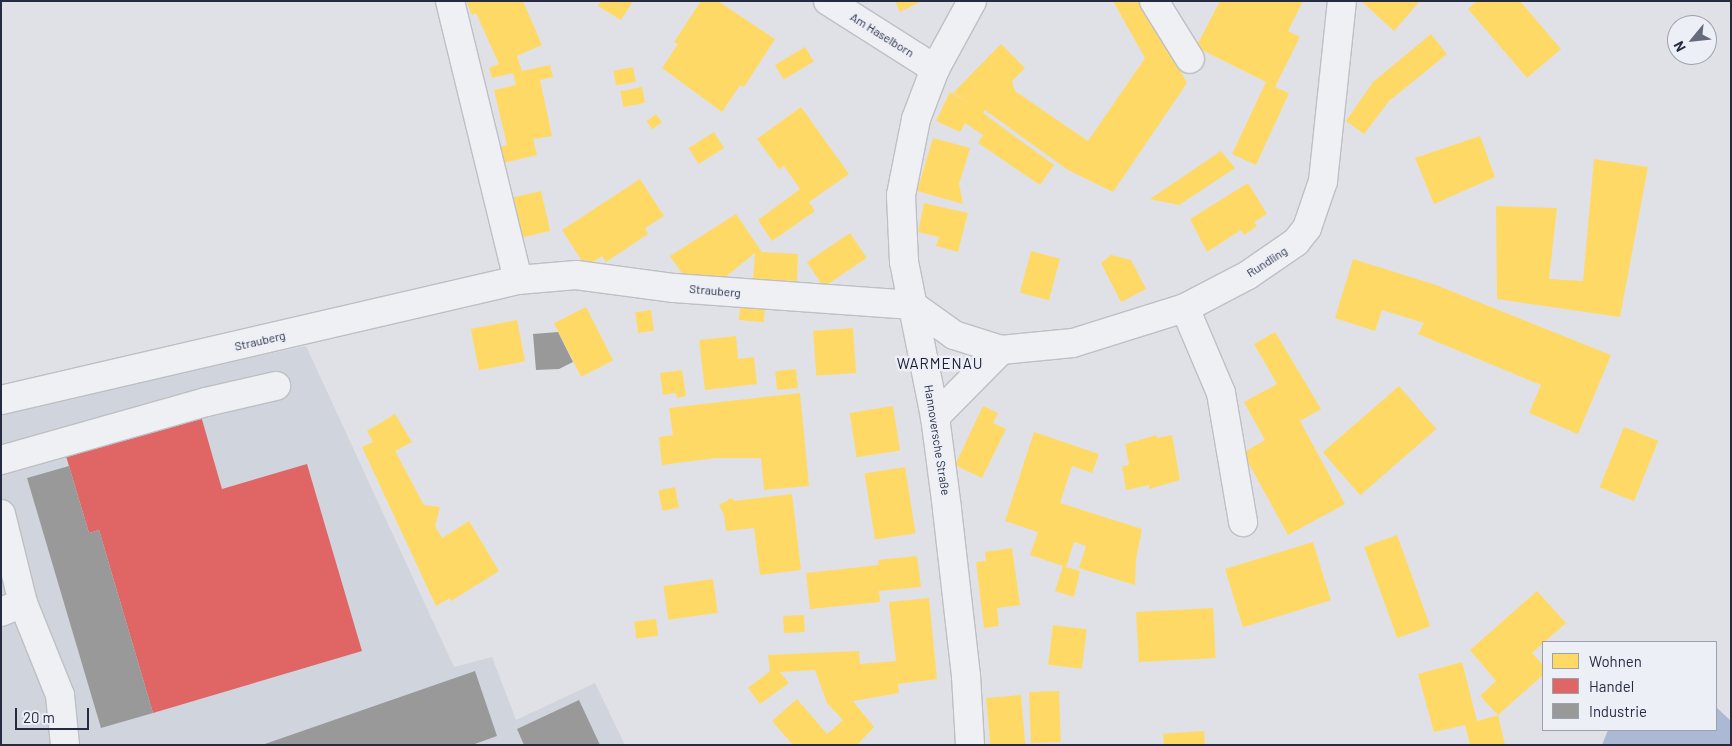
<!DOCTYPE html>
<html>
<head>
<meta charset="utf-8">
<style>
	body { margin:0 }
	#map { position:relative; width:1732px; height:746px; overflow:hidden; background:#e0e1e6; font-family:Barlow,sans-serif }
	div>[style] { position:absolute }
	.built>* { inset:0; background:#d0d4dd }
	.water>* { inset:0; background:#abb9d4 }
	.homes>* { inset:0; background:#ffd966; transform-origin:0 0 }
	.shops>* { inset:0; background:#e06666 }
	.industry>* { inset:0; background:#999 }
	.roads { filter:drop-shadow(1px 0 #bebfc4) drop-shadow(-1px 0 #bebfc4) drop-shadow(0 1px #bebfc4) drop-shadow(0 -1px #bebfc4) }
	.minor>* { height:28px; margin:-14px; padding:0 14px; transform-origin:14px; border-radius:14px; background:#eff0f3 }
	span { translate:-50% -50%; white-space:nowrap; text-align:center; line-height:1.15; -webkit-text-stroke:5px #edeff6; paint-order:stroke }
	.street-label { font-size:12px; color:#252c41 }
	.quarter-label { font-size:15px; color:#171d32; letter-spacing:1px }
	.frame { position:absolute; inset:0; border:2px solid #252c41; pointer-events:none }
	.legend { position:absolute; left:1542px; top:641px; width:175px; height:90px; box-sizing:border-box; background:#edeff6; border:1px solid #9da1ae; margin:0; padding:6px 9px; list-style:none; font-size:15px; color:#252c41 }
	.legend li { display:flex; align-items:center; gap:10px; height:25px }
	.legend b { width:25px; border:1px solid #9da1ae }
	.north { position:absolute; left:1667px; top:15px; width:50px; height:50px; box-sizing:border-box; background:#edeff6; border:1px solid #9da1ae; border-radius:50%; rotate:242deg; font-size:14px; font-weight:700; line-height:20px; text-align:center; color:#252c41 }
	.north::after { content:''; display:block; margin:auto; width:18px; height:22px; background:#666b7b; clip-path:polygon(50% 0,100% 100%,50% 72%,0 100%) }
	.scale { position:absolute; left:15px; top:708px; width:74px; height:22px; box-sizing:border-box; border:2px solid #252c41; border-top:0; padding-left:6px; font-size:15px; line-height:18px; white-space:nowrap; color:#252c41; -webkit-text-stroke:4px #edeff6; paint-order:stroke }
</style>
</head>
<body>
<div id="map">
	<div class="built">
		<i style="clip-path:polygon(306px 346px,454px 667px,492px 657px,516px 720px,595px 683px,625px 745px,1px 745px,1px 411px)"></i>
	</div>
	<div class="water">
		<i style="clip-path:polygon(1716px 707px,1731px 721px,1731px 745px,1602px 745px,1608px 730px,1716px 730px)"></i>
	</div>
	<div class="homes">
		<i style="clip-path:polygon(470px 1px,523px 1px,542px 45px,517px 56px,522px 71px,550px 65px,553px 77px,540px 80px,552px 136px,533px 139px,537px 155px,504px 163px,500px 147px,507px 145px,494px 90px,516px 85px,513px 73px,492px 78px,489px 68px,499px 64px,476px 13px,472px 15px,467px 3px)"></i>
		<i style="clip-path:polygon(601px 1px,633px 1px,621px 20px,598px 6px)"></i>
		<i style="clip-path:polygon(701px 1px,718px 1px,775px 39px,744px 87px,740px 85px,722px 112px,662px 68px,678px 44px,674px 42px)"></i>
		<i style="clip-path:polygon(895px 1px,922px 1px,900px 12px)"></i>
		<i style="clip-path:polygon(1113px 1px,1143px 1px,1187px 83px,1113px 192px,1068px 170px,985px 110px,983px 113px,1054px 165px,1040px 185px,978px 143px,983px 135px,965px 123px,960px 132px,936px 121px,950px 92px,974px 107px,953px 93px,1001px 44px,1025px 68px,1012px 81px,1015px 91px,1088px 141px,1145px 58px)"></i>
		<i style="clip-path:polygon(1220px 1px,1303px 1px,1288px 31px,1300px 37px,1275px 87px,1289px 93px,1256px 165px,1232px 154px,1266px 82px,1196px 47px)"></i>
		<i style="clip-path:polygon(1361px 1px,1420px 1px,1394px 31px)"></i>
		<i style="clip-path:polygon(1477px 1px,1520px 1px,1561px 49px,1527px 78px,1468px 9px)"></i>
		<i style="clip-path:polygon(1431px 34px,1447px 54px,1389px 101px,1364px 134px,1346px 121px,1373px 82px)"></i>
		<i style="left:805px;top:47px;width:17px;height:35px;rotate:59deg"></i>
		<i style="left:633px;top:67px;width:15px;height:20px;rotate:79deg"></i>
		<i style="left:642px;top:87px;width:16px;height:22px;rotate:79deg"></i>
		<i style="clip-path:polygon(801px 107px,849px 174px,809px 202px,815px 211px,772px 241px,758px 220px,800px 189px,784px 166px,779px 169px,757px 139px)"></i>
		<i style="left:656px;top:114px;width:10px;height:12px;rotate:53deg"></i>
		<i style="left:714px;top:132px;width:19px;height:30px;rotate:58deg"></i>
		<i style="clip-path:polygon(1480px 136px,1495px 177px,1434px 204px,1415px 158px)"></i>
		<i style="clip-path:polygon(933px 138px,970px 148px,959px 184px,963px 204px,917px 191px)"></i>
		<i style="clip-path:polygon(1221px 151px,1235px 168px,1179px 205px,1150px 199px)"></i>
		<i style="clip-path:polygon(1594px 159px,1648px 167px,1620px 317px,1497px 299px,1496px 206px,1557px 208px,1549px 279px,1583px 281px)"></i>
		<i style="clip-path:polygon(640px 179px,664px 216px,645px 228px,648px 234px,606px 262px,602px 256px,586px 267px,562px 230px)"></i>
		<i style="clip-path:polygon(1248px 183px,1267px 214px,1254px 222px,1257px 226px,1244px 235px,1241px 230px,1207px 252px,1190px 219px)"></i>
		<i style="left:541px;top:191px;width:41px;height:28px;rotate:77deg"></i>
		<i style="clip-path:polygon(924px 203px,968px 213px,958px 252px,936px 246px,939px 237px,918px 232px)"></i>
		<i style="clip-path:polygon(736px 214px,762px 252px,798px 254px,797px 281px,753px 279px,755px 253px,724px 278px,686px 279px,670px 256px)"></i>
		<i style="left:850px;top:233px;width:30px;height:52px;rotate:56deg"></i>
		<i style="left:1031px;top:251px;width:30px;height:43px;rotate:15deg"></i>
		<i style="clip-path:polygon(1111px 255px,1131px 260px,1146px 289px,1121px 302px,1101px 263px)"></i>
		<i style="clip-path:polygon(1353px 259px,1436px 285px,1611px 355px,1578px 434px,1529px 413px,1541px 385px,1418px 334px,1424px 323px,1382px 310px,1375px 331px,1335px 318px)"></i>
		<i style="left:586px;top:307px;width:60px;height:36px;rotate:63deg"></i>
		<i style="left:740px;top:307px;width:25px;height:13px;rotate:5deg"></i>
		<i style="left:651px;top:310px;width:21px;height:16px;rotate:82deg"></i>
		<i style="left:517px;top:320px;width:42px;height:47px;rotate:79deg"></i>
		<i style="left:853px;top:328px;width:45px;height:40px;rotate:86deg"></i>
		<i style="clip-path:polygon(1275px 332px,1321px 409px,1300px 421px,1345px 504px,1288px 535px,1243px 453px,1265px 440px,1244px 402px,1277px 384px,1254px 344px)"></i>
		<i style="clip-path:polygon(736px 336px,738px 359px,754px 357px,757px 384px,705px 390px,699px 340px)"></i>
		<i style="left:796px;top:369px;width:19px;height:21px;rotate:84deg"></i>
		<i style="clip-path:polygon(682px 370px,686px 396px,677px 398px,676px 393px,663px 395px,660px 373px)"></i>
		<i style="left:1399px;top:386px;width:57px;height:101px;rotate:49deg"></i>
		<i style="clip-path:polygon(800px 393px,809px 486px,764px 490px,761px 458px,715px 458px,662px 465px,659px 437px,673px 435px,669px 408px)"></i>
		<i style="left:893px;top:406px;width:45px;height:44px;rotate:81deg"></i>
		<i style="clip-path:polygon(983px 406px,998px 413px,993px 423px,1006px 429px,982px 478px,955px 465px)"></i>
		<i style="clip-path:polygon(395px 414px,412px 442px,395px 451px,424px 505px,440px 507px,435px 526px,442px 538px,469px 521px,499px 571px,451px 601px,450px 598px,436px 606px,362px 447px,373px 442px,367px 431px)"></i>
		<i style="left:1624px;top:427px;width:37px;height:65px;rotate:22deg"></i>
		<i style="clip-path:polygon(1034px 432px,1099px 454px,1092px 473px,1072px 466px,1060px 503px,1142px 529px,1136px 559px,1135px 585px,1079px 568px,1086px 546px,1074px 542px,1066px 567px,1080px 571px,1074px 597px,1055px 591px,1063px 566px,1030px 555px,1038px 532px,1005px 521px)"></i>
		<i style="clip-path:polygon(1157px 435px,1157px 438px,1172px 435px,1180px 480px,1149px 489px,1149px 485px,1126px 490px,1122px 466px,1129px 465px,1125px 444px)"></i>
		<i style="left:905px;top:467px;width:67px;height:41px;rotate:81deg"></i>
		<i style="left:675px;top:487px;width:21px;height:17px;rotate:79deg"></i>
		<i style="clip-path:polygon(792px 494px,801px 570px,760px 575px,754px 528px,726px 531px,724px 515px,719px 505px,732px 498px,734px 501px)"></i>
		<i style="left:1397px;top:535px;width:97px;height:35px;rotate:70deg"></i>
		<i style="left:1313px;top:542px;width:61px;height:92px;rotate:73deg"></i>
		<i style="clip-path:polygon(1012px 548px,1020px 605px,997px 608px,999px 626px,984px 628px,976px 562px,986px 561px,985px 552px)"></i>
		<i style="clip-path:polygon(917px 556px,921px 587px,879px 591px,880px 602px,810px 609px,806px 573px,879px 565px,878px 560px)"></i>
		<i style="left:713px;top:579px;width:34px;height:50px;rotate:82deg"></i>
		<i style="clip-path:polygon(1537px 591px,1566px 623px,1532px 653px,1543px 665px,1543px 675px,1498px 715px,1480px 696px,1496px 681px,1470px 650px)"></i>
		<i style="clip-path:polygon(929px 598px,937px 679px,898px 684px,899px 693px,853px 701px,874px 727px,857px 745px,793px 745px,772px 721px,797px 699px,827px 734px,843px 720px,827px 703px,815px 670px,780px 672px,789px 683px,760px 704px,748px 688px,770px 671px,768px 655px,859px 651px,860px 664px,896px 661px,889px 602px)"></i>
		<i style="left:1213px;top:608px;width:50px;height:77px;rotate:87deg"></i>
		<i style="left:804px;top:615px;width:17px;height:21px;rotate:87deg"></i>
		<i style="left:656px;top:619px;width:17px;height:22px;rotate:83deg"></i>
		<i style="left:1053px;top:625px;width:34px;height:40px;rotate:7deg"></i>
		<i style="clip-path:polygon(1462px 662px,1477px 721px,1498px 715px,1505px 745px,1470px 745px,1465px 725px,1434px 732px,1418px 674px)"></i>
		<i style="left:1059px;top:691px;width:51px;height:30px;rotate:88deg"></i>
		<i style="left:1021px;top:695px;width:50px;height:35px;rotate:85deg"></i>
		<i style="left:1204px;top:731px;width:14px;height:41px;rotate:86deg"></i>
	</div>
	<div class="shops">
		<i style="clip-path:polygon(201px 416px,222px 489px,307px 464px,362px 651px,153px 713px,99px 530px,89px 533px,66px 456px)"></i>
	</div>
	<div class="industry">
		<i style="clip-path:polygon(558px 332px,573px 362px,559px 369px,536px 370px,533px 334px)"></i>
		<i style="clip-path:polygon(69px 466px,89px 533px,99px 530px,153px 713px,101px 728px,27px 478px)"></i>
		<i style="clip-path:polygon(475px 671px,497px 736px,472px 745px,262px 745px)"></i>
		<i style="clip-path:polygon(579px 700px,600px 745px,524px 745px,517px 729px)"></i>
	</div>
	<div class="roads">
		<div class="minor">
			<i style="left:450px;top:1px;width:287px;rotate:76.3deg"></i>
			<i style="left:828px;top:1px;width:127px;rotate:32.4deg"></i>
			<i style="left:1154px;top:1px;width:68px;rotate:58.2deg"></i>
			<i style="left:1185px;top:308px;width:92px;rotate:67deg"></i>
			<i style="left:1221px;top:393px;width:131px;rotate:80.3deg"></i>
			<i style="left:1px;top:400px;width:531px;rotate:-13.07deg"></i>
			<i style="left:518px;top:280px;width:58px;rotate:-4.9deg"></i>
			<i style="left:576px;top:275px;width:99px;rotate:7.6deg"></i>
			<i style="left:674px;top:288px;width:239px;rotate:4.1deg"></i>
			<i style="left:912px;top:305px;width:52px;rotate:35.5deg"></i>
			<i style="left:954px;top:335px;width:49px;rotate:17.7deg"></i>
			<i style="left:1001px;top:350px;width:72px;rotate:-5.6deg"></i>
			<i style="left:1073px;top:343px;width:117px;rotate:-17.4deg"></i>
			<i style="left:1185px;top:308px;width:71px;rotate:-27.6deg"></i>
			<i style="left:1248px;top:275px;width:58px;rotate:-34.5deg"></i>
			<i style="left:1296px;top:242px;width:18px;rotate:-52deg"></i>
			<i style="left:1307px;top:228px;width:50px;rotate:-71.2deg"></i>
			<i style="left:1323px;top:181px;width:181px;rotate:-84deg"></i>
			<i style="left:935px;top:417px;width:94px;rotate:-45.4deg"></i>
			<i style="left:1px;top:460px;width:213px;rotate:-15.8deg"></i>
			<i style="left:206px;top:402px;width:72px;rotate:-12.9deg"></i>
			<i style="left:1px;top:514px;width:92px;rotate:76.1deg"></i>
			<i style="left:23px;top:603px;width:24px;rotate:158deg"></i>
			<i style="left:23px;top:603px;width:99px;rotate:68.1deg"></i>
			<i style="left:60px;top:695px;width:50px;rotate:84.3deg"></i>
			<i style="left:970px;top:745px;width:69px;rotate:-93.3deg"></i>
			<i style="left:966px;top:676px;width:169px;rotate:-96.5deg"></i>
			<i style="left:947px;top:508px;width:92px;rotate:-97.5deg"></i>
			<i style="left:935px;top:417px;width:158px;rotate:-101.3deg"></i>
			<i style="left:904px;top:262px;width:67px;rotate:-92.6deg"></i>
			<i style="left:901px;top:195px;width:77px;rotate:-78.8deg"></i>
			<i style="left:916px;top:119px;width:53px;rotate:-69.2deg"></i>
			<i style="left:935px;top:69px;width:77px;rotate:-61.4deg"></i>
		</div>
	</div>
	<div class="street-label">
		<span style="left:882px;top:35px;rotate:32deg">Am Haselborn</span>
		<span style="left:1267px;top:262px;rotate:-33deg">Rundling</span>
		<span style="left:715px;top:291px;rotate:5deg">Strauberg</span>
		<span style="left:260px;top:341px;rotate:-13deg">Strauberg</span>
		<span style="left:937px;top:440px;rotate:81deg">Hannoversche Straße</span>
	</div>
	<div class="quarter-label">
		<span style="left:940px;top:364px">WARMENAU</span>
	</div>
	<div class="frame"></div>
	<ul class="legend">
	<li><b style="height:14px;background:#ffd966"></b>Wohnen</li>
	<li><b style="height:14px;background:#e06666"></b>Handel</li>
	<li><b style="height:14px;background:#999"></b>Industrie</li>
	</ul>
	<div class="north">N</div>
	<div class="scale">20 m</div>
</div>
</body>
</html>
